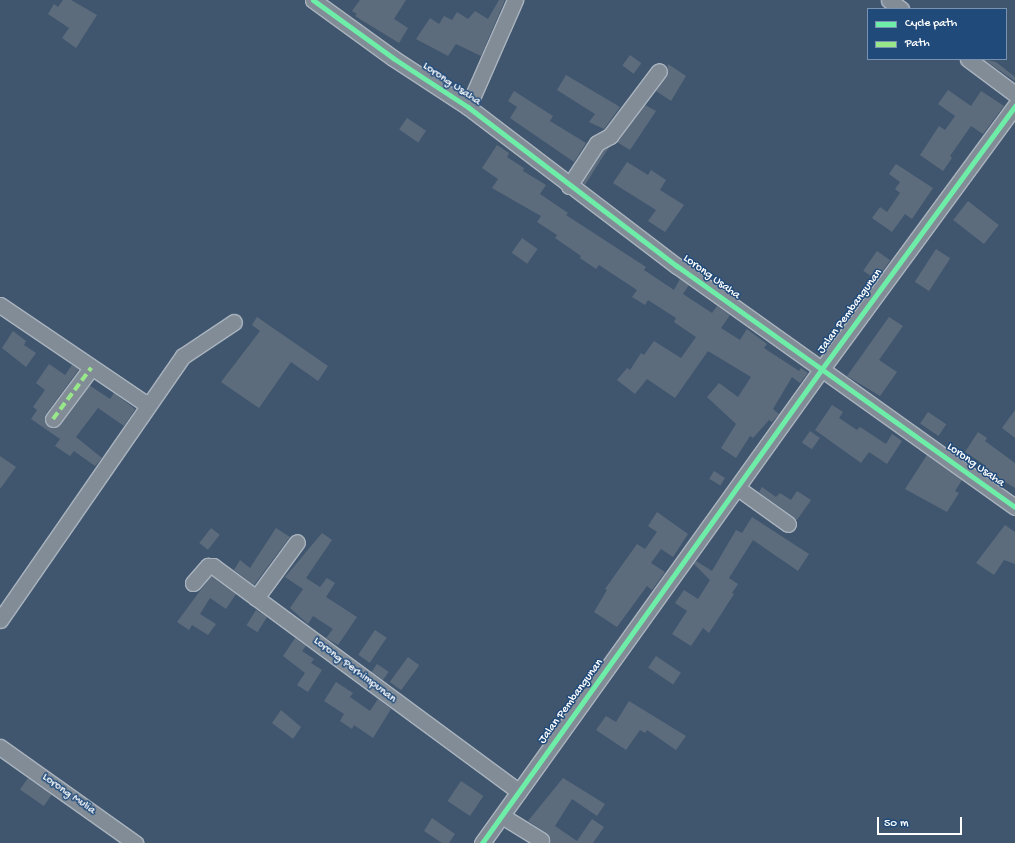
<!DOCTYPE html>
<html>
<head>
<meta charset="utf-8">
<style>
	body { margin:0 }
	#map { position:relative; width:1015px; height:843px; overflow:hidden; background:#40566e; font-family:"Gochi Hand",sans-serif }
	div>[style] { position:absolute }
	.building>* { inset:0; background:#5c6c7d; transform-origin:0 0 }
	.roads { filter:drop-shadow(1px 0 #a9b3be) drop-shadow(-1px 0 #a9b3be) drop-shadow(0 1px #a9b3be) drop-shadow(0 -1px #a9b3be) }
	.minor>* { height:15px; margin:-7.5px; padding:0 7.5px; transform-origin:7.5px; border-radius:7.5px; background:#818c97 }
	.quiet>* { height:4px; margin-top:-2px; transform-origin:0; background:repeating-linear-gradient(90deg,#98e88a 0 8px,transparent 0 12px) }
	.cycleway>* { height:5px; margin:-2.5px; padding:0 2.5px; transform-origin:2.5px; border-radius:2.5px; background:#6deda7 }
	span { translate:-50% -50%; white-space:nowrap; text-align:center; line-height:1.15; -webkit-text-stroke:3px #1f4a7a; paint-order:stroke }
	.street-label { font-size:12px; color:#fff }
	.legend { position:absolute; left:867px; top:8px; width:140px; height:52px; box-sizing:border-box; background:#1f4a7a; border:1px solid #7992af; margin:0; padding:5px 7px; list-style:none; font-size:12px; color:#fff }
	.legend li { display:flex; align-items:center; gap:8px; height:20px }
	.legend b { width:20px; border:1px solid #7992af }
	.scale { position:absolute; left:877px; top:817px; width:85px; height:18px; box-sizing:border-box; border:2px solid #fff; border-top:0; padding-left:5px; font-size:12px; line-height:14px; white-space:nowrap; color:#fff; -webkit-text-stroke:3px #1f4a7a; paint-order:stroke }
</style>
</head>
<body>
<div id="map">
	<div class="building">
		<i style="clip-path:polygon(63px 0,71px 0,97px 15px,76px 48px,62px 38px,69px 28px,48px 14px,54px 4px,58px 7px)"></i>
		<i style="clip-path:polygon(360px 0,406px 0,394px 19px,408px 28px,399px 43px,355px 16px,357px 14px,352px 11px)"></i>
		<i style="clip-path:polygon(499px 0,505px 0,481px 56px,456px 44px,448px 56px,416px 39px,430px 18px,439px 24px,444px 16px,452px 20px,457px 12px,468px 19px,475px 11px,488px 19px)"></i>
		<i style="left:630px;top:55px;width:14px;height:13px;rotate:36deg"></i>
		<i style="clip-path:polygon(983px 59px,996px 62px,1015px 77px,1015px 81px)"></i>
		<i style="clip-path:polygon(668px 64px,686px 76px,671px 101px,656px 91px,666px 76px)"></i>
		<i style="clip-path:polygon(566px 75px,620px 107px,604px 129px,589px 122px,595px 114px,557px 90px)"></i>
		<i style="clip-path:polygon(948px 90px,971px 106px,981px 91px,1004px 106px,983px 134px,971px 126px,950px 156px,952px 158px,943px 171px,920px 155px,939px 126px,945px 130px,955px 116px,938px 104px)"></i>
		<i style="clip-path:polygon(514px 91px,553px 116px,550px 121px,586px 143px,574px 162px,510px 118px,517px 107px,508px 101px)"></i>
		<i style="clip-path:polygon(645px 105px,656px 111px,630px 150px,617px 142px)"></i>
		<i style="left:407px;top:118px;width:23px;height:14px;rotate:34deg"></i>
		<i style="clip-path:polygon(497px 145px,509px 153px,507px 157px,524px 168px,523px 171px,546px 185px,540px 194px,568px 213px,566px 215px,646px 267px,644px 270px,674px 290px,680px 279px,689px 285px,683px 294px,712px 313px,717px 306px,730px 315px,721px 328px,740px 340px,747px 329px,767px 344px,764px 348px,799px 371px,801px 368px,808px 373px,800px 383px,792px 377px,773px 409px,779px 414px,772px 422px,769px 420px,753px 438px,750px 436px,736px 458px,721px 448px,736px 424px,707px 397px,719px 383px,738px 397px,751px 377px,708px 351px,675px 398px,647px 379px,635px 394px,617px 380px,627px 368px,630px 370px,641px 353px,644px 355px,654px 341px,681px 358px,696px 337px,674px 322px,676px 318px,648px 300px,645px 305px,632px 297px,637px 290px,599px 265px,596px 269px,580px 258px,581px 256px,555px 238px,557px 235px,537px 222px,541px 216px,492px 188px,498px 179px,482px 168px)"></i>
		<i style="clip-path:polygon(610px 146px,600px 161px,585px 185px,582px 182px,603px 150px)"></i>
		<i style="clip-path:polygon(627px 162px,648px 175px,651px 170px,666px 180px,660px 190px,684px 205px,665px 232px,648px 221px,656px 210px,613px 183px)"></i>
		<i style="clip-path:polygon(896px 164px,933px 188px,912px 219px,905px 214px,892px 232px,872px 218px,880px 207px,887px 212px,900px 193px,895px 189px,900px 182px,889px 174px)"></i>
		<i style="left:968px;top:201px;width:39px;height:24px;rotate:38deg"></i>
		<i style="left:522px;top:238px;width:19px;height:18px;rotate:35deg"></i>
		<i style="left:936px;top:249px;width:17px;height:39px;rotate:33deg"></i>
		<i style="left:877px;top:251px;width:16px;height:24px;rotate:35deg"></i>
		<i style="clip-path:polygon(257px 317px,328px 366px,318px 381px,291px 362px,259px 408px,221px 382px,260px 331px,252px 325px)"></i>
		<i style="clip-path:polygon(889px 317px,903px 326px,879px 360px,897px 372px,880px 396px,847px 376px)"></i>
		<i style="clip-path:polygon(13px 331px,26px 341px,24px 345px,36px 353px,26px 367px,2px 348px)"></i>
		<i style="clip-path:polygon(49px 364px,65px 375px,72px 365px,79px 369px,46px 414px,45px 422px,48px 426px,60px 425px,89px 385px,110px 399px,114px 393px,135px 409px,124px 426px,98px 408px,76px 437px,102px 458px,95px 466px,74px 451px,70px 456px,55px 446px,60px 439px,31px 419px,37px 410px,33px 407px,45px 390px,36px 383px)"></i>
		<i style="clip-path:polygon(832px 405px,843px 412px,839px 418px,857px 430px,860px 427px,886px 444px,892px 434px,902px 441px,887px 464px,869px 452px,861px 463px,815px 430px)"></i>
		<i style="clip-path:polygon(1015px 410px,1015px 438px,1002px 428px)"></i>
		<i style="left:928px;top:412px;width:22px;height:14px;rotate:34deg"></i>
		<i style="left:810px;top:431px;width:12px;height:14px;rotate:35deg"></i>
		<i style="clip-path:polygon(978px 432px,987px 438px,985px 441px,1015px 463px,1015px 488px,984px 469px,986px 466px,965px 452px)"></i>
		<i style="clip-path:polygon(927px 455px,962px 480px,955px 491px,959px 493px,947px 512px,905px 489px)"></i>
		<i style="clip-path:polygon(0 456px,16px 467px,0 489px)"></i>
		<i style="left:714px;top:471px;width:13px;height:9px;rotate:32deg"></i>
		<i style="clip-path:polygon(762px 487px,776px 497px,780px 493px,791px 500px,797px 491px,811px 500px,797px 520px,759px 492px)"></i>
		<i style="clip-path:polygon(657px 512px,688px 534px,673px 557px,661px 549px,651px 563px,665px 572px,652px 590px,647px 586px,617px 627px,594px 612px,607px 590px,605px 589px,637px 544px,645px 549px,657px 532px,648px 526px)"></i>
		<i style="clip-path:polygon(752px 517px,809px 554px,798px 571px,753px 540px,729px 578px,738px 584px,732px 593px,734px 594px,709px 633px,703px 628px,691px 646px,672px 634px,687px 611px,675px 603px,684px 590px,698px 599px,710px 580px,694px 564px,696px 561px,712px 571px,736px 530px,742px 533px)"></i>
		<i style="clip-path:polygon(1005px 525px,1015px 532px,1015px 564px,1004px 560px,994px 575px,976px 563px)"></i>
		<i style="left:211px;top:528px;width:11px;height:19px;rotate:38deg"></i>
		<i style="clip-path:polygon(276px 528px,290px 537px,254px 585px,234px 570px,240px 560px,250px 568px)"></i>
		<i style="clip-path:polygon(322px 533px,332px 540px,306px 578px,320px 587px,327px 578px,335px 583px,326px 597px,357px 617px,338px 645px,326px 638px,333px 629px,313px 616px,308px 624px,290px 608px,303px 589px,285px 577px)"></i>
		<i style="clip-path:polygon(211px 576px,236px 594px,226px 609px,210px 598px,200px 614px,216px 624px,208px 635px,192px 625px,189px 630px,177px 622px)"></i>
		<i style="left:256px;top:610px;width:13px;height:18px;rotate:32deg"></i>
		<i style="left:375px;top:630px;width:14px;height:30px;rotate:34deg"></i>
		<i style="clip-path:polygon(295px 638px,306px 646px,302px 651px,314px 659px,311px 663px,322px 670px,308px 692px,297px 685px,305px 673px,283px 656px)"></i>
		<i style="left:656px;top:656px;width:30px;height:14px;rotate:34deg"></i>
		<i style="left:408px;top:657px;width:14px;height:31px;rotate:36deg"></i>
		<i style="left:377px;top:664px;width:14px;height:10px;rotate:34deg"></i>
		<i style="clip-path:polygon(336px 682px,353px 693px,350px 697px,370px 711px,378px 699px,391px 709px,373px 738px,354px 725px,352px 729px,340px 721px,344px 714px,324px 701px)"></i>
		<i style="clip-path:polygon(629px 701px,686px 736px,676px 750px,647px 730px,645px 733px,640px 730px,626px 750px,596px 730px,606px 716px,616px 722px)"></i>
		<i style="clip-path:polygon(281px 710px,301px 727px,293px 739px,272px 723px)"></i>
		<i style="left:28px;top:778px;width:29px;height:14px;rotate:35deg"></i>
		<i style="clip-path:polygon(563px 778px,605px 804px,597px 816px,572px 799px,555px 826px,577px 841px,592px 819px,604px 827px,593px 843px,549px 843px,546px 833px,528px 821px)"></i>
		<i style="left:461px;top:781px;width:27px;height:24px;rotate:34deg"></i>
		<i style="clip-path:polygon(432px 818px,455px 834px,449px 843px,442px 843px,424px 831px)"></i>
	</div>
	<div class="roads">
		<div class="minor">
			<i style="left:313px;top:0;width:99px;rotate:35.9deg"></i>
			<i style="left:393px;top:58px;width:90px;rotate:33.2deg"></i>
			<i style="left:468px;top:107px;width:263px;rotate:37.3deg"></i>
			<i style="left:677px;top:266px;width:415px;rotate:35.5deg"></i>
			<i style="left:889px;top:0;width:15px;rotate:37deg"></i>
			<i style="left:968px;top:59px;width:59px;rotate:36.7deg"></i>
			<i style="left:468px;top:107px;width:117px;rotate:-66.3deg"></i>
			<i style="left:569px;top:186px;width:51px;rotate:-56.9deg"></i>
			<i style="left:597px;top:143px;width:15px;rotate:-28deg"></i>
			<i style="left:610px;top:136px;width:81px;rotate:-53deg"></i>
			<i style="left:0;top:305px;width:173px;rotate:34.1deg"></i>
			<i style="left:143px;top:402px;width:6px;rotate:9deg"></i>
			<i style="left:53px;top:419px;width:64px;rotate:-53.3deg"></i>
			<i style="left:739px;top:489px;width:60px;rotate:35.5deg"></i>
			<i style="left:193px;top:583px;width:23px;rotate:-49deg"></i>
			<i style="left:208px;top:566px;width:5px"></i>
			<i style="left:213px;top:566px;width:380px;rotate:36.4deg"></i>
			<i style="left:256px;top:598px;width:69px;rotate:-53.8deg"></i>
			<i style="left:0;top:620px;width:321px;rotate:-55.3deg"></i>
			<i style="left:183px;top:356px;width:61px;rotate:-33.7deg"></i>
			<i style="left:0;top:747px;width:166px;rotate:35.4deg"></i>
			<i style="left:502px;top:816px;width:46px;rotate:31.6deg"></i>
			<i style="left:482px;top:843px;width:582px;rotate:-54.37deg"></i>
			<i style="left:821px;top:370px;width:328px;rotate:-53.7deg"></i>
		</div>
	</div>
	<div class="quiet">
		<i style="left:53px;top:419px;width:64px;rotate:-53.3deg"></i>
	</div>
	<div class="cycleway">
		<i style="left:313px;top:0;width:99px;rotate:35.9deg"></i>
		<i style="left:393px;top:58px;width:90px;rotate:33.2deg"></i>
		<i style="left:468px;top:107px;width:263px;rotate:37.3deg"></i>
		<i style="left:677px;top:266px;width:415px;rotate:35.5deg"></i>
		<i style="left:482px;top:843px;width:582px;rotate:-54.37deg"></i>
		<i style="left:821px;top:370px;width:328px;rotate:-53.7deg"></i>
	</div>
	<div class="street-label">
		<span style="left:451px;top:85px;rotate:34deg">Lorong Usaha</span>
		<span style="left:711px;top:278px;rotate:36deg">Lorong Usaha</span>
		<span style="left:851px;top:312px;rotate:-54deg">Jalan Pembangunan</span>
		<span style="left:975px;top:466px;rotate:35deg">Lorong Usaha</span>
		<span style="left:354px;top:671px;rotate:37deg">Lorong Perhimpunan</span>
		<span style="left:572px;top:702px;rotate:-54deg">Jalan Pembangunan</span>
		<span style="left:68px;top:795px;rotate:35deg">Lorong Mulia</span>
	</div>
	<ul class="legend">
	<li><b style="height:5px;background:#6deda7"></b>Cycle path</li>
	<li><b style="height:5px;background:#98e88a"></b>Path</li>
	</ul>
	<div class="scale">50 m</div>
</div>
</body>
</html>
